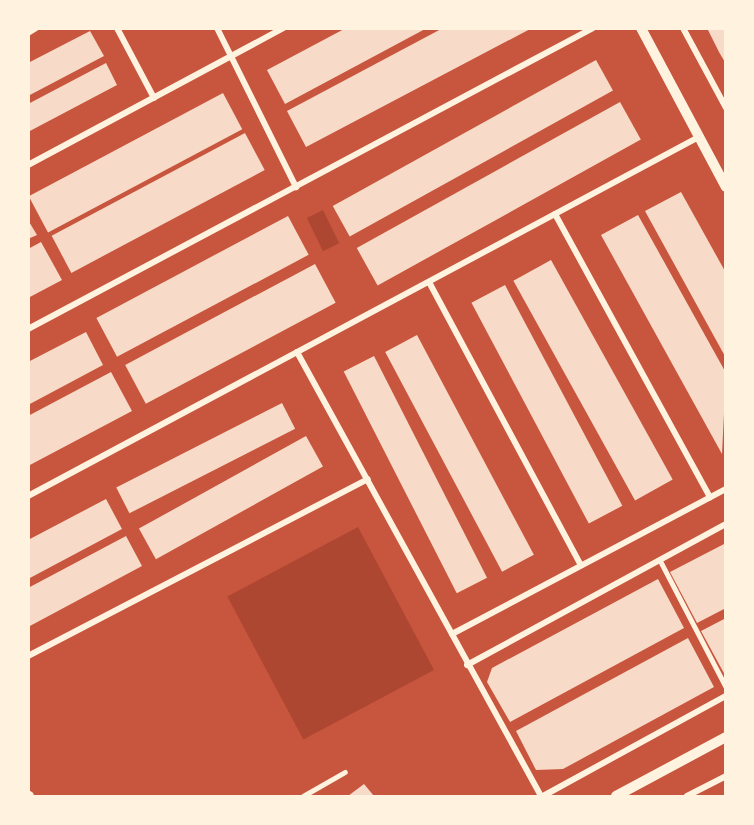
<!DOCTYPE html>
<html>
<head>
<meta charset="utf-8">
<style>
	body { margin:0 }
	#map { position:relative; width:754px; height:825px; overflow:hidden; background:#c8553d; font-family:Montserrat,sans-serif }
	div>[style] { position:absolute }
	.green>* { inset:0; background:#ae4732; transform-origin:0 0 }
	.building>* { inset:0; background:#f7dbc8; transform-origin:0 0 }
	.service>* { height:4.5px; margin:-2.25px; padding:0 2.25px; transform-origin:2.25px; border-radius:2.25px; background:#fff3e0 }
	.minor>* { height:6px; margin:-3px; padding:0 3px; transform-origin:3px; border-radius:3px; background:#fff3e0 }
	.tertiary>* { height:10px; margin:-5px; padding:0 5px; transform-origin:5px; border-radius:5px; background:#fff3e0 }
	span { translate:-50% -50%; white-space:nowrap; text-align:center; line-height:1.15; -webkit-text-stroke:6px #fff3e0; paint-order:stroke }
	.frame { position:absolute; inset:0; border:30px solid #fff3e0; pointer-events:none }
</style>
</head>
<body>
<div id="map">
	<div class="green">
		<i style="left:323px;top:210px;width:37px;height:18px;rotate:64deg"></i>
		<i style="left:358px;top:527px;width:162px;height:148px;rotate:62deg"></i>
	</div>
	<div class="building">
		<i style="clip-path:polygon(346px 28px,427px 28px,285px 104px,267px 70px)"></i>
		<i style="clip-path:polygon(443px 28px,532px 28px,306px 147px,287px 111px)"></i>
		<i style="clip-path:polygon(707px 28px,726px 28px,726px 64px,719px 52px)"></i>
		<i style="clip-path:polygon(90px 31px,104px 56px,28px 96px,28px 63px)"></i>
		<i style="left:596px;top:60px;width:35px;height:301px;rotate:61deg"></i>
		<i style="clip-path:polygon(106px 63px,117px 85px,28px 132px,28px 104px)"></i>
		<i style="left:223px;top:93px;width:41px;height:220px;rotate:62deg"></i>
		<i style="left:620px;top:102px;width:43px;height:301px;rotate:61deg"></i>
		<i style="left:245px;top:133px;width:42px;height:219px;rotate:62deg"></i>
		<i style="clip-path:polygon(681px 192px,726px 273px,726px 358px,645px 211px)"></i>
		<i style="clip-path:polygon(638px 215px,726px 373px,722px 454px,601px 235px)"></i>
		<i style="left:288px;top:216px;width:44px;height:217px;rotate:62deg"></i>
		<i style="clip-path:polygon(28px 220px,37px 235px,28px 239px)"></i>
		<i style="clip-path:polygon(41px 242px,62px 280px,28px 298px,28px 249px)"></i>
		<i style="left:551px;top:260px;width:251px;height:43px;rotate:61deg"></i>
		<i style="left:315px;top:264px;width:44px;height:215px;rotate:62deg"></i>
		<i style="left:505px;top:285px;width:250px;height:38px;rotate:62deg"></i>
		<i style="clip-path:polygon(86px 332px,103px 365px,28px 405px,28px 362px)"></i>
		<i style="left:417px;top:335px;width:249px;height:36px;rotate:62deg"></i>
		<i style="left:374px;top:356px;width:249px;height:34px;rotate:63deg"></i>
		<i style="clip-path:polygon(111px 372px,132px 411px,28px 466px,28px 416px)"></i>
		<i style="left:282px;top:403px;width:29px;height:186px;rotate:63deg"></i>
		<i style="left:306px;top:436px;width:35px;height:191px;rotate:61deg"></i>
		<i style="clip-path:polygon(106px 499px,122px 529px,28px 579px,28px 540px)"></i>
		<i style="clip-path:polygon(126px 536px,142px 566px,28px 627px,28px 588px)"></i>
		<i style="clip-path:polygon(726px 543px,726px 608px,697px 623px,670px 572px)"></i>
		<i style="clip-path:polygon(658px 579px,684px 628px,510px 722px,487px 682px,492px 668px)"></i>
		<i style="clip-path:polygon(726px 618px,726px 677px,701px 631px)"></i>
		<i style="clip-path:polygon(688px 638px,714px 687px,563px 769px,536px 770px,516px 731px)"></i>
		<i style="clip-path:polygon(364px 784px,374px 796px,348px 796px)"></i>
	</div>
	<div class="service">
		<i style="left:660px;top:560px;width:143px;rotate:62.5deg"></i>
		<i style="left:303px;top:796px;width:48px;rotate:-29.7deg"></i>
	</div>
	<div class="minor">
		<i style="left:117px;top:28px;width:79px;rotate:62.1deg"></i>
		<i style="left:217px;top:28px;width:178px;rotate:63.6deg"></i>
		<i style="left:683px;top:28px;width:91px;rotate:61.7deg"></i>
		<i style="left:28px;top:33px;width:9px;rotate:-32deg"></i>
		<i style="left:28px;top:165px;width:290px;rotate:-28.2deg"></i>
		<i style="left:555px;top:214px;width:323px;rotate:61.3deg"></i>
		<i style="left:429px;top:282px;width:321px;rotate:61.8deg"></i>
		<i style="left:28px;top:329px;width:640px;rotate:-28.05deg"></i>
		<i style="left:297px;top:352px;width:507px;rotate:61.21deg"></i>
		<i style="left:28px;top:496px;width:761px;rotate:-28.15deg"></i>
		<i style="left:452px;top:634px;width:310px;rotate:-27.9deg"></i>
		<i style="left:28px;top:656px;width:383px;rotate:-27.5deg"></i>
		<i style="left:467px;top:665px;width:295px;rotate:-28.6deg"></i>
		<i style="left:543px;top:796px;width:209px;rotate:-28.7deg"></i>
		<i style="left:687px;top:796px;width:44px;rotate:-27.1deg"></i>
	</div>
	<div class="tertiary">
		<i style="left:641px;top:28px;width:180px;rotate:61.9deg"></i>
		<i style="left:28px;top:796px;width:1px"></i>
		<i style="left:616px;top:796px;width:125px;rotate:-28.2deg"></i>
	</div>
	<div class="frame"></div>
</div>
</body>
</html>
